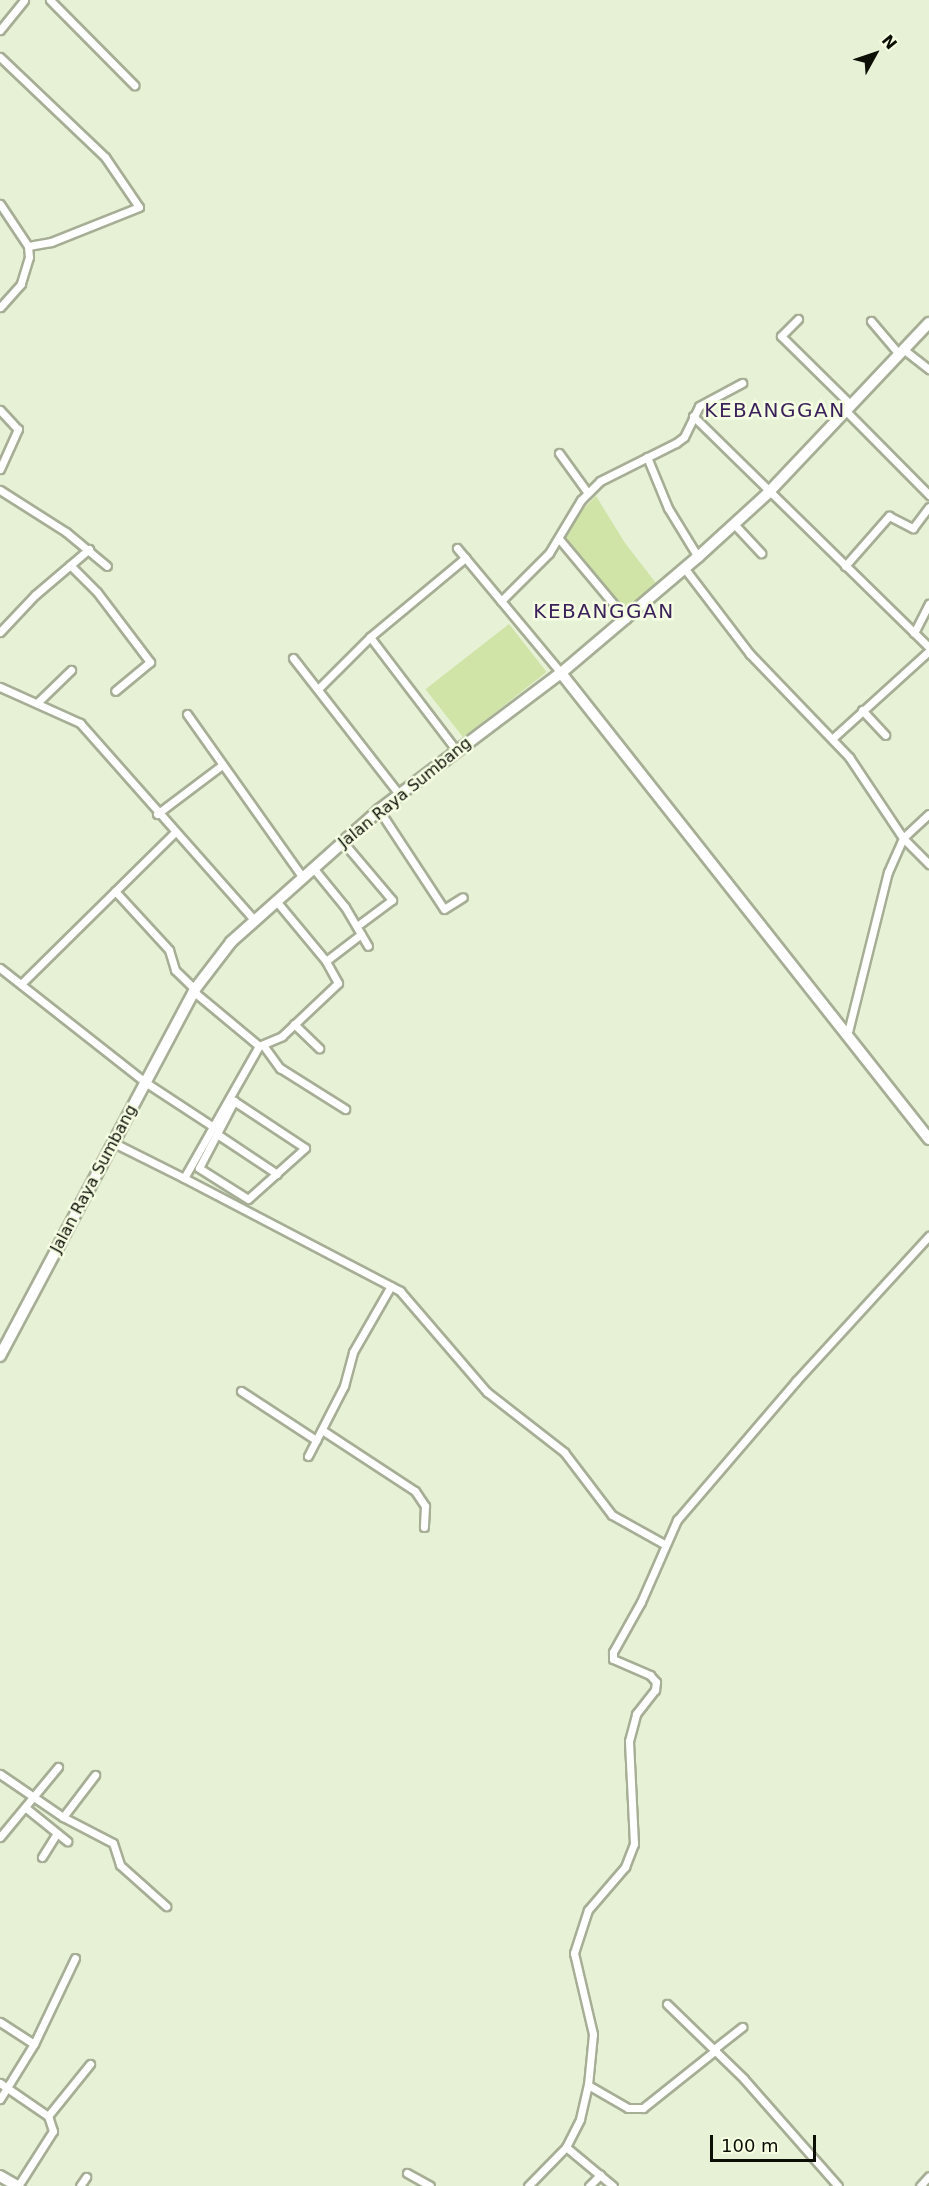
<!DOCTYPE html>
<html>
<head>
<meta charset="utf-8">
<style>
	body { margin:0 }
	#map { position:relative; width:929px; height:2186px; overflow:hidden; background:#e7f1d6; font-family:"DejaVu Sans",sans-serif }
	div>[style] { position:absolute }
	.green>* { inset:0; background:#d0e4a7; transform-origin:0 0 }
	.roads { filter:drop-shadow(2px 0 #a6ae95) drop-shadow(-2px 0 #a6ae95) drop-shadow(0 2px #a6ae95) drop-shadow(0 -2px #a6ae95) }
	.street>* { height:7px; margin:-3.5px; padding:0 3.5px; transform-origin:3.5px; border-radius:3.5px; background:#fff }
	.secondary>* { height:10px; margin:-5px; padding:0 5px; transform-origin:5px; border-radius:5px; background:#fff }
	span { translate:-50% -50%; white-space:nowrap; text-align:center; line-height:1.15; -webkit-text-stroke:5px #f5fee3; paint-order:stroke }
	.street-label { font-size:16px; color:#0c0f06 }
	.quarter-label { font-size:20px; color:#3c215b; letter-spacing:1.5px }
	.north { position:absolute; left:845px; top:24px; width:60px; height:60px; -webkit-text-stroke:4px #f5fee3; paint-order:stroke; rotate:50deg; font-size:16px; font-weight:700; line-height:24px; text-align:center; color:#0c0f06 }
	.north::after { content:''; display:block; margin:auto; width:21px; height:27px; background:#0c0f06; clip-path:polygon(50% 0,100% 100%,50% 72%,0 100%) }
	.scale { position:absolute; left:710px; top:2135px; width:106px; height:27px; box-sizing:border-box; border:3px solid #0c0f06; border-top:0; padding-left:8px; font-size:18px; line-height:21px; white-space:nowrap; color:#0c0f06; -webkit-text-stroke:4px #f5fee3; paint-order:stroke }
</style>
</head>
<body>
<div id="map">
	<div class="green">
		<i style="clip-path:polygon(596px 496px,625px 543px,659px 587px,625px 615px,564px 539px,581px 511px)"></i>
		<i style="left:509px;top:624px;width:61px;height:106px;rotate:52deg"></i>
	</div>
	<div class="roads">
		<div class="street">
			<i style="left:50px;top:0;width:120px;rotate:45.3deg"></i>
			<i style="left:0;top:30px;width:38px;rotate:-51deg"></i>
			<i style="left:0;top:57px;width:145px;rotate:43.6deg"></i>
			<i style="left:105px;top:157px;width:60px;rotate:55.8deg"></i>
			<i style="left:139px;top:207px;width:95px;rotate:158.3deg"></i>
			<i style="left:51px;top:242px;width:23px;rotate:170deg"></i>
			<i style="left:0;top:204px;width:50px;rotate:56.3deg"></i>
			<i style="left:28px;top:246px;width:11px;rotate:85deg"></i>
			<i style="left:29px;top:257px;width:28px;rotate:107deg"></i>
			<i style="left:21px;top:284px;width:31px;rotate:132deg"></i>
			<i style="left:798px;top:319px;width:24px;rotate:135deg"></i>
			<i style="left:781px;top:336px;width:97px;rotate:44.6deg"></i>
			<i style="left:871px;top:321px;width:43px;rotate:49.7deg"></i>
			<i style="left:903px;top:349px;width:33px;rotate:38deg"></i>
			<i style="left:0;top:410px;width:26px;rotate:47deg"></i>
			<i style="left:18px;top:429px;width:44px;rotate:114.2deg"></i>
			<i style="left:845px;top:410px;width:120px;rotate:45.3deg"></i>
			<i style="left:693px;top:416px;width:330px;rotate:44.4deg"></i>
			<i style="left:559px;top:453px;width:49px;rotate:54.1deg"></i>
			<i style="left:647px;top:457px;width:55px;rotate:67.6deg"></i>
			<i style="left:668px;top:508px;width:57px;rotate:58.5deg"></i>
			<i style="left:0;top:490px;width:78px;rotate:32.5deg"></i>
			<i style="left:66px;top:532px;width:53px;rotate:39.7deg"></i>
			<i style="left:734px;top:524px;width:40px;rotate:47deg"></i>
			<i style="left:560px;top:540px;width:103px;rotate:50.1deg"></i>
			<i style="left:457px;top:548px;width:163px;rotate:50.2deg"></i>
			<i style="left:70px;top:565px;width:38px;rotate:45deg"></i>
			<i style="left:97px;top:592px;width:88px;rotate:52.9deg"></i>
			<i style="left:150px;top:662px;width:45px;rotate:140.4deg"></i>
			<i style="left:845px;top:566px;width:67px;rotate:-48.7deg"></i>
			<i style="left:889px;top:516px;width:27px;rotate:27deg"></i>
			<i style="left:913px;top:528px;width:26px;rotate:-53deg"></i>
			<i style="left:685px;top:569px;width:107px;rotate:52.6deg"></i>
			<i style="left:750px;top:654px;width:143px;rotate:46.1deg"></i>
			<i style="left:849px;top:757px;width:97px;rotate:56.3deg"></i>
			<i style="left:903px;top:838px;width:37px;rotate:45deg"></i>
			<i style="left:501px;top:601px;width:68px;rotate:-45deg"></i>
			<i style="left:549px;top:553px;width:62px;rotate:-58.9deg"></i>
			<i style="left:581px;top:500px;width:27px;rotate:-45deg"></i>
			<i style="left:600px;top:481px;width:85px;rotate:-26.6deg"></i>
			<i style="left:676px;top:443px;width:10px;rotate:-37deg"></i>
			<i style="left:684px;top:437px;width:34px;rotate:-64deg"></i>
			<i style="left:699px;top:406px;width:49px;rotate:-28.1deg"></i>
			<i style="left:0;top:632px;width:51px;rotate:-46.6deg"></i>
			<i style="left:35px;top:595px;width:71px;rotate:-40.4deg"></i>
			<i style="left:914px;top:633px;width:33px;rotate:-63deg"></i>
			<i style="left:370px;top:637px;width:143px;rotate:52.7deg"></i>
			<i style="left:293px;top:658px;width:172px;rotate:52.1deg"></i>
			<i style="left:0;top:687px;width:88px;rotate:24.2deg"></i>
			<i style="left:80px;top:723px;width:264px;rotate:48.5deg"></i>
			<i style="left:318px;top:689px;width:74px;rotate:-45deg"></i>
			<i style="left:370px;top:637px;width:124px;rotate:-39.7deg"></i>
			<i style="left:38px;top:702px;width:46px;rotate:-44.1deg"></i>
			<i style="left:862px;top:710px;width:34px;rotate:47deg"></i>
			<i style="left:187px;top:714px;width:201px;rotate:54.7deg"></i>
			<i style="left:833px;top:738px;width:130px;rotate:-42.2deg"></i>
			<i style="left:379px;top:810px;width:118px;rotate:56.7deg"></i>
			<i style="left:444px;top:909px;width:22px;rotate:-32deg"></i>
			<i style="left:157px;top:814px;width:81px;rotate:-37deg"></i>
			<i style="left:343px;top:842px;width:76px;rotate:49.8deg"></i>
			<i style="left:392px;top:900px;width:44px;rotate:143.4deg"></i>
			<i style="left:314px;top:869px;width:49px;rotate:50.8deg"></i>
			<i style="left:345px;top:907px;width:45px;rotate:59.5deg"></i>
			<i style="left:115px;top:891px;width:80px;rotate:47.5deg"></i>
			<i style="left:169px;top:950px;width:21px;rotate:73deg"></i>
			<i style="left:175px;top:970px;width:28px;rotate:44deg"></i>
			<i style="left:326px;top:961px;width:44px;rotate:-37.6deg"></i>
			<i style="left:0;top:968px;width:184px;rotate:38.2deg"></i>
			<i style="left:145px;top:1082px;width:80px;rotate:33.3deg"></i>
			<i style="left:21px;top:984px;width:215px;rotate:-44.6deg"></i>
			<i style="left:193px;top:991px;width:86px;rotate:39.8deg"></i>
			<i style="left:259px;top:1046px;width:25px;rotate:-23deg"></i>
			<i style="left:282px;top:1036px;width:77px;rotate:-43.4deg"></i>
			<i style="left:338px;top:983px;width:25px;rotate:-119deg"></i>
			<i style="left:326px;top:961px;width:77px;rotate:-129.7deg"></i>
			<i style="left:294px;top:1024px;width:35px;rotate:44deg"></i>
			<i style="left:847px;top:1036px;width:169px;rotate:-76deg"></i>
			<i style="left:888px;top:872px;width:37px;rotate:-66deg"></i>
			<i style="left:903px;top:838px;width:35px;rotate:-43deg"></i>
			<i style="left:263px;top:1045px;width:29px;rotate:54deg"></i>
			<i style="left:280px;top:1068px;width:77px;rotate:32.2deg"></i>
			<i style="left:234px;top:1101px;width:85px;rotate:33.5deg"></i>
			<i style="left:305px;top:1148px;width:76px;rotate:138.2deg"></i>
			<i style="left:248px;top:1199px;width:58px;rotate:-147.7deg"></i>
			<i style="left:199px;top:1168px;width:76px;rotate:-62.4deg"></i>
			<i style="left:217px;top:1134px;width:72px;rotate:33.7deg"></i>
			<i style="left:114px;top:1143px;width:78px;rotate:26.6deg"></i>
			<i style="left:184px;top:1178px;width:152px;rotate:-60.4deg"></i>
			<i style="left:184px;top:1178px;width:244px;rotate:27.6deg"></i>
			<i style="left:400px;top:1291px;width:133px;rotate:49.3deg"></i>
			<i style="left:487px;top:1392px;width:98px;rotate:37.9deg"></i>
			<i style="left:564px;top:1452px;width:79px;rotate:52.7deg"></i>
			<i style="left:612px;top:1515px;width:60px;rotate:29.1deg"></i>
			<i style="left:241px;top:1391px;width:90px;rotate:33.2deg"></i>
			<i style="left:322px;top:1430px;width:111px;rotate:33.3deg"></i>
			<i style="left:415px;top:1491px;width:18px;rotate:56deg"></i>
			<i style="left:425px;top:1506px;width:21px;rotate:93deg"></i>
			<i style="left:308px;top:1456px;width:79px;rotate:-62.8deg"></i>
			<i style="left:344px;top:1386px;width:35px;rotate:-75deg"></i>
			<i style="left:353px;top:1352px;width:76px;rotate:-60.1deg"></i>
			<i style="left:0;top:1774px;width:76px;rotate:34.3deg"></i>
			<i style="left:63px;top:1817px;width:56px;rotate:27.5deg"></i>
			<i style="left:113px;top:1843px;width:23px;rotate:72deg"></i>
			<i style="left:120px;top:1865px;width:62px;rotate:41.7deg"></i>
			<i style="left:26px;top:1808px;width:53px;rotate:38.8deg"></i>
			<i style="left:63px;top:1817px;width:53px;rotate:-52.7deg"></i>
			<i style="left:0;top:1837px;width:91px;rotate:-50.4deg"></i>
			<i style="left:42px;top:1857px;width:28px;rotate:-58deg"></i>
			<i style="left:667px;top:2004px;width:107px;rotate:44.2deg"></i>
			<i style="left:744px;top:2079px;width:142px;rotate:48.7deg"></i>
			<i style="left:0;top:2022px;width:40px;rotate:32.9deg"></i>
			<i style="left:714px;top:2049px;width:36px;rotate:-38deg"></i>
			<i style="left:0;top:2083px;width:58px;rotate:34.5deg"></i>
			<i style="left:588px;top:2085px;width:46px;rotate:29.9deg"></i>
			<i style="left:628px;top:2108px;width:15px"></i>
			<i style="left:643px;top:2108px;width:93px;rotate:-38.5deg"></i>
			<i style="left:0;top:2099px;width:65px;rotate:-58.3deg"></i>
			<i style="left:34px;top:2044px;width:95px;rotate:-64.5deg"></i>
			<i style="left:566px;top:2147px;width:61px;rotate:39.7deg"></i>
			<i style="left:407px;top:2173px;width:26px;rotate:29deg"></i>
			<i style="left:18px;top:2186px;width:65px;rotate:-57.5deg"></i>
			<i style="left:53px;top:2131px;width:16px;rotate:-108deg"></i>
			<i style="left:48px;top:2116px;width:67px;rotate:-51.1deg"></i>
			<i style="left:80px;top:2186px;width:11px;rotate:-56deg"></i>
			<i style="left:528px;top:2186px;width:54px;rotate:-45.7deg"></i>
			<i style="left:566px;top:2147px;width:31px;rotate:-63deg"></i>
			<i style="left:580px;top:2119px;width:35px;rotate:-77deg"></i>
			<i style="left:588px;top:2085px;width:51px;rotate:-84.4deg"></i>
			<i style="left:593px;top:2034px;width:83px;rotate:-103.2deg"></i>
			<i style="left:574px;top:1953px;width:45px;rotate:-72deg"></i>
			<i style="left:588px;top:1910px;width:57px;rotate:-49.3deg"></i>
			<i style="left:625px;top:1867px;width:25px;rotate:-69deg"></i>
			<i style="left:634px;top:1844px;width:103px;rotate:-92.8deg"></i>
			<i style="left:629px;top:1741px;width:28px;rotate:-75deg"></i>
			<i style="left:636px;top:1714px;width:31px;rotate:-52deg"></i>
			<i style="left:655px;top:1690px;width:8px;rotate:-83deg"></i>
			<i style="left:656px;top:1682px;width:9px;rotate:-131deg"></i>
			<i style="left:650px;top:1675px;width:40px;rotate:-156.6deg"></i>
			<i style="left:613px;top:1659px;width:7px;rotate:-90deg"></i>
			<i style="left:613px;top:1652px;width:57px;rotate:-60.8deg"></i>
			<i style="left:641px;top:1602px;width:90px;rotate:-66.3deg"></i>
			<i style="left:677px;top:1520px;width:183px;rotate:-49.4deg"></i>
			<i style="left:796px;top:1381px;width:197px;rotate:-47.5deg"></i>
			<i style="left:589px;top:2186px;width:16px;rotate:-45deg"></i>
			<i style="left:920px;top:2186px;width:13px;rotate:-48deg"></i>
		</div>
		<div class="secondary">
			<i style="left:561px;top:673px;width:594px;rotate:51.7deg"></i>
			<i style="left:0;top:1356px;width:416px;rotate:-62deg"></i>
			<i style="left:195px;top:989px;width:59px;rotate:-52.5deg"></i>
			<i style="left:231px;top:942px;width:198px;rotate:-41.7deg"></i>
			<i style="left:379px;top:810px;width:228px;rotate:-37deg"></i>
			<i style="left:561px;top:673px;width:180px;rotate:-40.3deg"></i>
			<i style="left:698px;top:557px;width:95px;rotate:-42.4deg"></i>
			<i style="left:768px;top:493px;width:234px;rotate:-46.6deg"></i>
			<i style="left:0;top:2176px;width:20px;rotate:30deg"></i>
		</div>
	</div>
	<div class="street-label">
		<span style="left:405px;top:793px;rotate:-39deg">Jalan Raya Sumbang</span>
		<span style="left:94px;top:1179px;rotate:-62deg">Jalan Raya Sumbang</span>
	</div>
	<div class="quarter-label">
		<span style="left:775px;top:410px">KEBANGGAN</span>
		<span style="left:604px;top:611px">KEBANGGAN</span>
	</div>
	<div class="north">N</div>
	<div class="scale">100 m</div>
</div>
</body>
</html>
